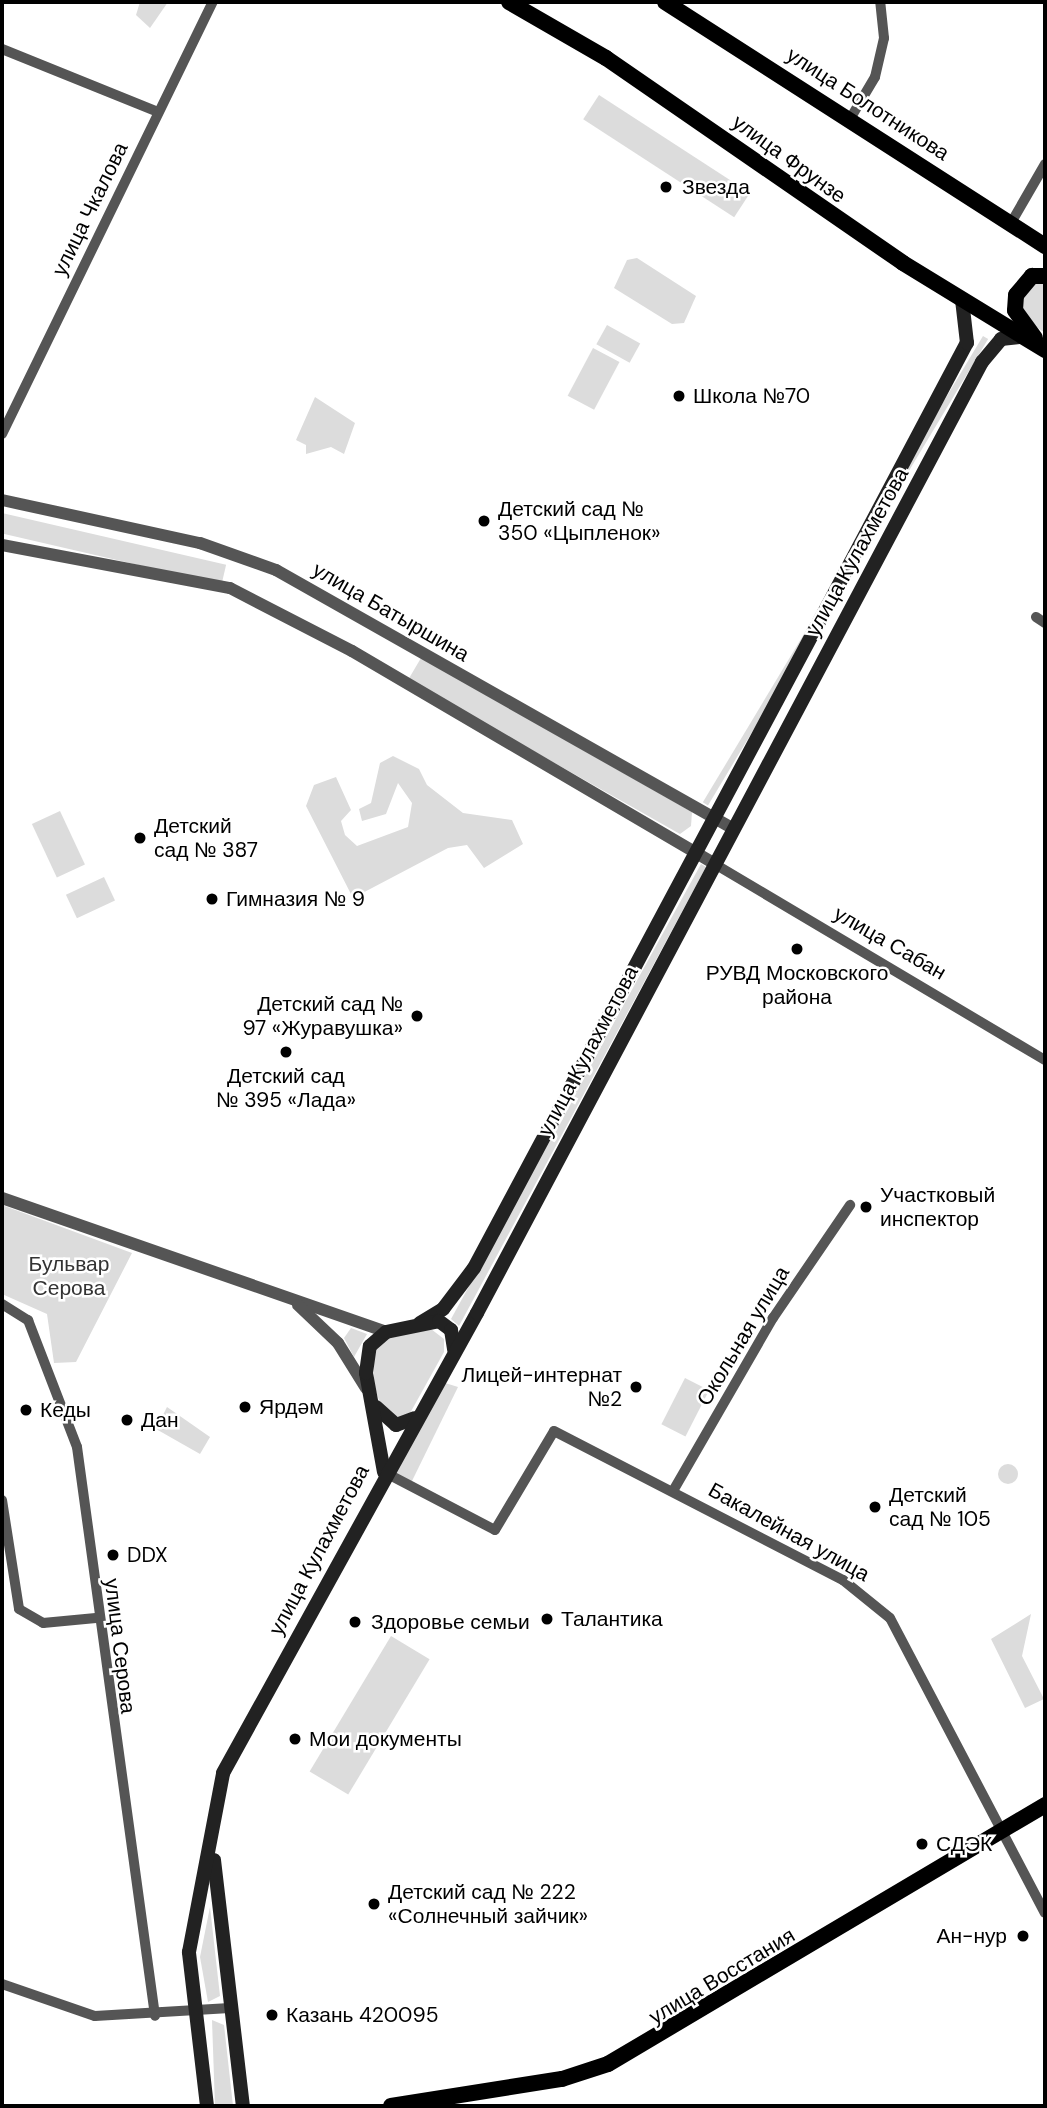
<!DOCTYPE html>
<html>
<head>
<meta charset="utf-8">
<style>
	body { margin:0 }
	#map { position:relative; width:1047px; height:2108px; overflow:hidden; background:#fff; font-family:"DM Sans",sans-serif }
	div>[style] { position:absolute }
	.green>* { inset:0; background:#dcdcdc; transform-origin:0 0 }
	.round { border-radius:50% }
	.minor>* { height:10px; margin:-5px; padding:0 5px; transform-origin:5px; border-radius:5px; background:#555 }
	.tertiary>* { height:12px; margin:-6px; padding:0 6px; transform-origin:6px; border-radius:6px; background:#555 }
	.secondary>* { height:14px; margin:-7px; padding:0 7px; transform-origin:7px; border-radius:7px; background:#222 }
	.primary>* { height:16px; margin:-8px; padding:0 8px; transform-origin:8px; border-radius:8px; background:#000 }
	.dots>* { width:19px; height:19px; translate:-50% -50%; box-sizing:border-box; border:4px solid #fff; border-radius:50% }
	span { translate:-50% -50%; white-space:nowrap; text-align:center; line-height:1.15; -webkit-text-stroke:5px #fff; paint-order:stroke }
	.street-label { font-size:21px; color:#000 }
	.poi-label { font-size:21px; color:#000 }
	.left { translate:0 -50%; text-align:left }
	.right { translate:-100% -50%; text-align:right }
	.park-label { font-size:21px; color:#333 }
	.frame { position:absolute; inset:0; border:4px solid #000; pointer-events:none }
</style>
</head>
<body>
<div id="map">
	<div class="green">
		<i style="clip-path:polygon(140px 2px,168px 2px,150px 28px,136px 15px)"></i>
		<i style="left:599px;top:95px;width:180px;height:29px;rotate:33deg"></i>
		<i style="clip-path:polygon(637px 258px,696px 296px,684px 323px,672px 324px,614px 288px,627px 260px)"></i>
		<i style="clip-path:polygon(1045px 280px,1045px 333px,1022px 317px,1021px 297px,1030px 283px)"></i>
		<i style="left:607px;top:325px;width:38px;height:22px;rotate:29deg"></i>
		<i style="left:983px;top:336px;width:6px;height:544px;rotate:31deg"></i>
		<i style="left:593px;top:348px;width:30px;height:54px;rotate:28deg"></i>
		<i style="clip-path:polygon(315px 397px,355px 423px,344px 454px,331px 447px,306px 454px,306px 445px,296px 440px)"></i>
		<i style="left:2px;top:513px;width:230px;height:20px;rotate:13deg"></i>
		<i style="clip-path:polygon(421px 658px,692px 812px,691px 826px,680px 834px,408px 680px)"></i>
		<i style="clip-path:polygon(393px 756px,419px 769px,427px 785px,463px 813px,512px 820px,523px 844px,484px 868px,467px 845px,448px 848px,353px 898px,306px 806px,314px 785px,336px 777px,351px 810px,341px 821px,345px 835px,357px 846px,408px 827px,412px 803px,398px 783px,386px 814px,362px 821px,359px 809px,371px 803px,380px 763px)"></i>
		<i style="left:60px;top:811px;width:59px;height:31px;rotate:65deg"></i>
		<i style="clip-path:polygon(701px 864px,706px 867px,459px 1326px,451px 1319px)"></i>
		<i style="left:104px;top:877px;width:26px;height:42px;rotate:65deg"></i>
		<i style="clip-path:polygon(2px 1205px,132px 1253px,76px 1362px,54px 1363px,47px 1314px,2px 1294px)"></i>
		<i style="clip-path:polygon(351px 1328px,367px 1334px,354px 1357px,344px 1338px)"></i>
		<i style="clip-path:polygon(431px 1329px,444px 1339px,444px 1352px,409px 1415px,400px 1420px,380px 1403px,374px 1386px,374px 1348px,384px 1338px)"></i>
		<i style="left:685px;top:1378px;width:27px;height:52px;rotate:27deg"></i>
		<i style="clip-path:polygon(442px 1382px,458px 1387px,411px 1483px,395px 1473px)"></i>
		<i style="clip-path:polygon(167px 1407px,210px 1437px,200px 1454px,156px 1429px)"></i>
		<i class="round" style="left:998px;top:1464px;width:20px;height:20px"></i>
		<i style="clip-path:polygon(1031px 1614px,1022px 1656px,1044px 1699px,1025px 1708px,991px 1639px)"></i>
		<i style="left:391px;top:1636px;width:45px;height:158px;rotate:31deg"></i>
		<i style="clip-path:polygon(210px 1907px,220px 1996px,208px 2002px,200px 1957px)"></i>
		<i style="clip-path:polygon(212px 2020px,224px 2025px,233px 2106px,215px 2106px)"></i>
	</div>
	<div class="minor">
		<i style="left:2px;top:49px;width:168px;rotate:22deg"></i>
		<i style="left:850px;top:119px;width:49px;rotate:-59.2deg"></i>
		<i style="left:875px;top:77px;width:40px;rotate:-77deg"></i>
		<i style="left:884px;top:38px;width:36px;rotate:-96deg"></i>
		<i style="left:1011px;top:223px;width:68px;rotate:-60deg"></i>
		<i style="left:2px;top:434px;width:481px;rotate:-64deg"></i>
		<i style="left:1036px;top:617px;width:11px;rotate:34deg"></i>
		<i style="left:713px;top:863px;width:386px;rotate:30.7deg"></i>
		<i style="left:2px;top:1304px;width:31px;rotate:32deg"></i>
		<i style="left:28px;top:1320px;width:136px;rotate:68.9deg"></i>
		<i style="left:77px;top:1447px;width:574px;rotate:82.19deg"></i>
		<i style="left:384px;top:1472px;width:125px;rotate:27.6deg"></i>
		<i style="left:495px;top:1530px;width:115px;rotate:-59.2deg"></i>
		<i style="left:554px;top:1431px;width:325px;rotate:27.3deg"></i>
		<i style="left:843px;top:1580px;width:60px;rotate:39deg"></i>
		<i style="left:890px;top:1618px;width:333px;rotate:62.3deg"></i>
		<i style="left:673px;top:1491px;width:200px;rotate:-60deg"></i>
		<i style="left:773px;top:1318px;width:137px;rotate:-55.7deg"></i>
		<i style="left:2px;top:1500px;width:110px;rotate:81.1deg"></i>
		<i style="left:19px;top:1609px;width:28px;rotate:30deg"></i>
		<i style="left:43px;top:1623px;width:53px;rotate:-5.4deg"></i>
		<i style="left:2px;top:1984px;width:98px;rotate:19deg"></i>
		<i style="left:95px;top:2016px;width:135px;rotate:-3.4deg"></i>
	</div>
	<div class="tertiary">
		<i style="left:2px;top:500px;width:203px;rotate:12.3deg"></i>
		<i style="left:200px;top:543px;width:81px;rotate:19.6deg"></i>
		<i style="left:276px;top:570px;width:524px;rotate:29.5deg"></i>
		<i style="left:2px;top:545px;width:232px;rotate:10.7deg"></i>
		<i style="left:230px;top:588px;width:137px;rotate:27.3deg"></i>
		<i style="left:352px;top:651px;width:419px;rotate:30.4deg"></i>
		<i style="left:2px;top:1198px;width:407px;rotate:19.2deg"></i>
		<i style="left:298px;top:1305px;width:55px;rotate:43.5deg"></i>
		<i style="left:338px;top:1343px;width:53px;rotate:58.1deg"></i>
	</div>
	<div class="secondary">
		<i style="left:420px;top:1323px;width:27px;rotate:-31deg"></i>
		<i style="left:443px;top:1309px;width:51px;rotate:-52.9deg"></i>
		<i style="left:474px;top:1268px;width:752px;rotate:-61.9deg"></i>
		<i style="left:828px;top:605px;width:297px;rotate:-62.1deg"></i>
		<i style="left:967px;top:343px;width:43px;rotate:-96.6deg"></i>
		<i style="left:376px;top:1407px;width:27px;rotate:42deg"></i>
		<i style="left:396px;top:1425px;width:20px;rotate:-20deg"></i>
		<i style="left:384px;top:1472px;width:101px;rotate:-100.3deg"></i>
		<i style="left:366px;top:1373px;width:27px;rotate:-82deg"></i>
		<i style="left:370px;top:1346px;width:21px;rotate:-41deg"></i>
		<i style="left:386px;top:1332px;width:54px;rotate:-11.7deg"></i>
		<i style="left:439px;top:1321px;width:15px;rotate:37deg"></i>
		<i style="left:451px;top:1330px;width:20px;rotate:81deg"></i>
		<i style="left:214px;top:1860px;width:248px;rotate:83.3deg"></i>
		<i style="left:207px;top:2106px;width:155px;rotate:-96.7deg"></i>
		<i style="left:189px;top:1952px;width:182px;rotate:-79.2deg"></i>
		<i style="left:223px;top:1773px;width:525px;rotate:-61.09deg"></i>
		<i style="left:477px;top:1313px;width:1077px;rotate:-62.03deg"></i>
		<i style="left:982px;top:362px;width:30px;rotate:-50deg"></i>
		<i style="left:1001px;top:339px;width:20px;rotate:-6deg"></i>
	</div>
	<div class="primary">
		<i style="left:509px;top:2px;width:112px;rotate:30deg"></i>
		<i style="left:606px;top:58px;width:361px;rotate:34.6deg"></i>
		<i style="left:903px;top:263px;width:167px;rotate:31.5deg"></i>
		<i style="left:665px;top:2px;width:452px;rotate:32.7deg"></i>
		<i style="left:1035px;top:338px;width:34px;rotate:-126deg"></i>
		<i style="left:1015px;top:310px;width:15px;rotate:-86deg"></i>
		<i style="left:1016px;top:295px;width:25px;rotate:-50deg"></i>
		<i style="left:1032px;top:276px;width:13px"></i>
		<i style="left:391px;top:2106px;width:173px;rotate:-9deg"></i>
		<i style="left:562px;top:2079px;width:48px;rotate:-18.1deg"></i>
		<i style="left:608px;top:2064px;width:508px;rotate:-30.65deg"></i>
	</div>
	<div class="dots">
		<i style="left:666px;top:187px;background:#000"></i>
		<i style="left:679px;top:396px;background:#000"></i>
		<i style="left:484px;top:521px;background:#000"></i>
		<i style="left:140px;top:838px;background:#000"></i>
		<i style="left:212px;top:899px;background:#000"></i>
		<i style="left:797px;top:949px;background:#000"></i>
		<i style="left:417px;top:1016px;background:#000"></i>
		<i style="left:286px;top:1052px;background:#000"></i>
		<i style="left:866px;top:1207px;background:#000"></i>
		<i style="left:636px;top:1387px;background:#000"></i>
		<i style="left:245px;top:1407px;background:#000"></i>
		<i style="left:26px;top:1410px;background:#000"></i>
		<i style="left:127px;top:1420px;background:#000"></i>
		<i style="left:875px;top:1507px;background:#000"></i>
		<i style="left:113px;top:1555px;background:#000"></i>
		<i style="left:547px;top:1619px;background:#000"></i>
		<i style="left:355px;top:1622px;background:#000"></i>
		<i style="left:295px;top:1739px;background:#000"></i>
		<i style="left:922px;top:1844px;background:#000"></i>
		<i style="left:374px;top:1904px;background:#000"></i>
		<i style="left:1023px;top:1936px;background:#000"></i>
		<i style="left:272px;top:2015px;background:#000"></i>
	</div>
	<div class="street-label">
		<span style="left:868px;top:104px;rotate:33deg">улица Болотникова</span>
		<span style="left:789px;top:159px;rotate:36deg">улица Фрунзе</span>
		<span style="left:90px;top:209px;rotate:-64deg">улица Чкалова</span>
		<span style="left:857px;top:552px;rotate:-61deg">улица Кулахметова</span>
		<span style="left:391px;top:612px;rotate:30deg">улица Батыршина</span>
		<span style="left:890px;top:943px;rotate:30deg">улица Сабан</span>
		<span style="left:588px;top:1051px;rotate:-62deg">улица Кулахметова</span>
		<span style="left:743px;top:1336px;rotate:-59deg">Окольная улица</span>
		<span style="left:789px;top:1532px;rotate:29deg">Бакалейная улица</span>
		<span style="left:319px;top:1550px;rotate:-62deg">улица Кулахметова</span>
		<span style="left:120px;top:1646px;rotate:83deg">улица Серова</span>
		<span style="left:722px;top:1976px;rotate:-31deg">улица Восстания</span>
	</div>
	<div class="poi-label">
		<span class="left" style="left:682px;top:187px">Звезда</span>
		<span class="left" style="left:693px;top:396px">Школа №70</span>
		<span class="left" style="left:498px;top:521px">Детский сад №<br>350 «Цыпленок»</span>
		<span class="left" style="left:154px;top:838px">Детский<br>сад № 387</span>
		<span class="left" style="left:226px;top:899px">Гимназия № 9</span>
		<span style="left:797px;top:985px">РУВД Московского<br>района</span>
		<span class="right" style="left:403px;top:1016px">Детский сад №<br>97 «Журавушка»</span>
		<span style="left:286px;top:1088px">Детский сад<br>№ 395 «Лада»</span>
		<span class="left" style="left:880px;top:1207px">Участковый<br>инспектор</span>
		<span class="right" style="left:622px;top:1387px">Лицей-интернат<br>№2</span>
		<span class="left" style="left:259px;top:1407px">Ярдәм</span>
		<span class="left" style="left:40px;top:1410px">Кеды</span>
		<span class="left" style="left:141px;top:1420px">Дан</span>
		<span class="left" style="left:889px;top:1507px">Детский<br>сад № 105</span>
		<span class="left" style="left:127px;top:1555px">DDX</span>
		<span class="left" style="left:561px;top:1619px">Талантика</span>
		<span class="left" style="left:371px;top:1622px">Здоровье семьи</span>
		<span class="left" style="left:309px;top:1739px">Мои документы</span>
		<span class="left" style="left:936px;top:1844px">СДЭК</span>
		<span class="left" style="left:388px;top:1904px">Детский сад № 222<br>«Солнечный зайчик»</span>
		<span class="right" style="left:1007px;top:1936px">Ан-нур</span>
		<span class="left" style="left:286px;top:2015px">Казань 420095</span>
	</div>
	<div class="park-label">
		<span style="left:69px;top:1276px">Бульвар<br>Серова</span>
	</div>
	<div class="frame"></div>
</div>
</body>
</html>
